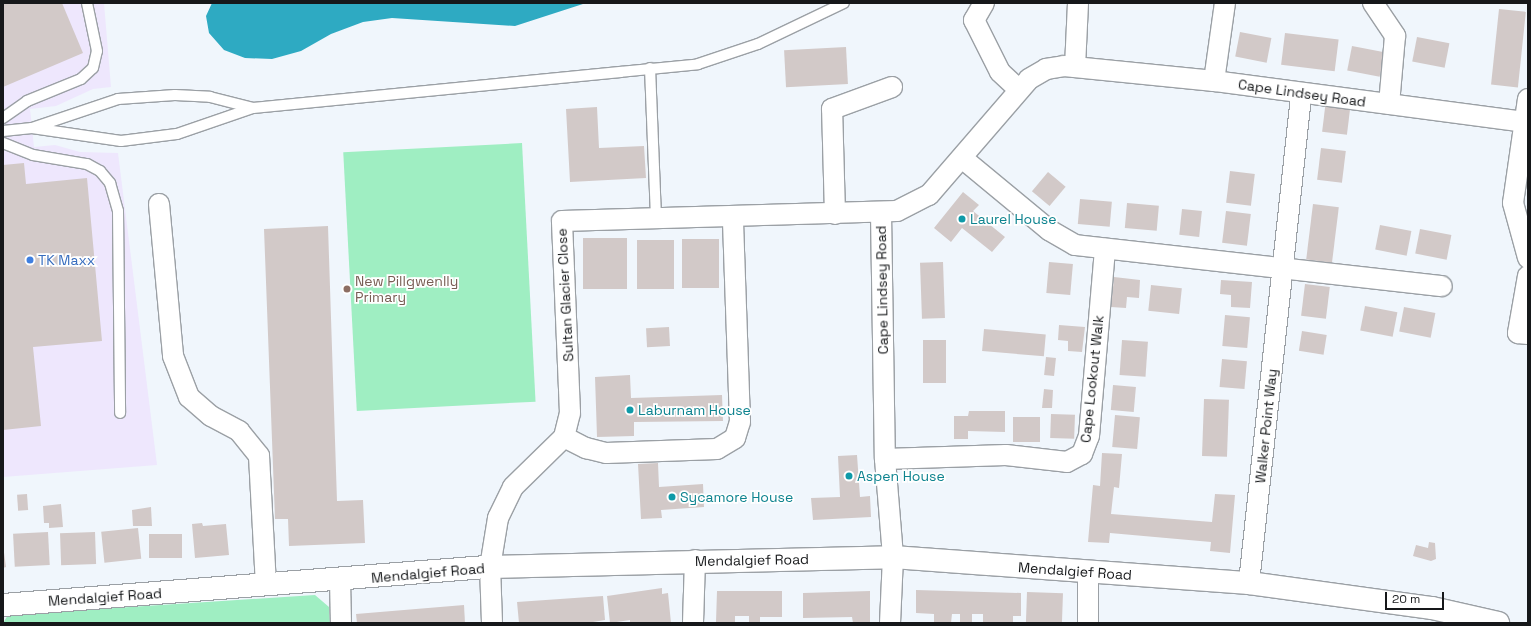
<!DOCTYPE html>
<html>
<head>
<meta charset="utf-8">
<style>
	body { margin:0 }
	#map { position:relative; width:1531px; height:626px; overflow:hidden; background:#f0f6fc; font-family:"Space Grotesk",sans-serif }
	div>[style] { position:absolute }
	.commercial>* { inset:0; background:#eee7fd }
	.green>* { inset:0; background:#9feec2; transform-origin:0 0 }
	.water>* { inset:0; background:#2eaac2 }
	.building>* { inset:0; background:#d2c9c8; transform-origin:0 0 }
	.roads { filter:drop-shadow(1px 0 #9ba0a5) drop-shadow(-1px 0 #9ba0a5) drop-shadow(0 1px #9ba0a5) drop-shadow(0 -1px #9ba0a5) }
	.service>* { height:10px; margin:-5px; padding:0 5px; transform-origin:5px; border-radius:5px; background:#fff }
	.minor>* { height:20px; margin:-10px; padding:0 10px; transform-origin:10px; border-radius:10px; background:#fff }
	.tertiary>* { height:22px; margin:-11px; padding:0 11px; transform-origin:11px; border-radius:11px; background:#fff }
	.dots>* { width:11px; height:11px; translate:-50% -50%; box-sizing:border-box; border:2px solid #fff; border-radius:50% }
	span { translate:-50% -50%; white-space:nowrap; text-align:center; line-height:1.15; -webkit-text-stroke:3.5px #fff; paint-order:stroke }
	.street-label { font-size:14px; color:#16181a }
	.culture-label { font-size:14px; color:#0d838f }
	.left { translate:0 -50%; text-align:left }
	.shop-label { font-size:14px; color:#366cbe }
	.education-label { font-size:14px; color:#785e54 }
	.frame { position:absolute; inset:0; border:4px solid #16181a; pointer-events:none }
	.scale { position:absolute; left:1385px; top:592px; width:59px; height:18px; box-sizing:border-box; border:2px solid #16181a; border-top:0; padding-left:5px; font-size:12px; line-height:14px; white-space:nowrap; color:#16181a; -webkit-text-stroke:3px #fff; paint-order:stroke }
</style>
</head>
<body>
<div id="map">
	<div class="commercial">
		<i style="clip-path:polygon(3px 3px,104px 3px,111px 87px,93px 89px,56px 106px,30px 109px,34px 147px,55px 145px,80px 152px,118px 153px,157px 465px,3px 477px)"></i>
	</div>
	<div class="green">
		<i style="left:522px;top:143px;width:259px;height:179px;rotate:87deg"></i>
		<i style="clip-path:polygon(315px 595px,329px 607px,330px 623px,3px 623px,8px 615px)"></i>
	</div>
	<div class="water">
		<i style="clip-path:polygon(212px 3px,586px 3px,515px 26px,392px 18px,363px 22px,331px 34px,301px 51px,272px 59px,245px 58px,224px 50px,209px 33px,206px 16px)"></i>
	</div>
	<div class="building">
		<i style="clip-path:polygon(3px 3px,62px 3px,83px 53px,3px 87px)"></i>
		<i style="left:1499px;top:9px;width:27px;height:76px;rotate:6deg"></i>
		<i style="left:1240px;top:32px;width:32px;height:25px;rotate:11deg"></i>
		<i style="left:1285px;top:33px;width:54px;height:32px;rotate:7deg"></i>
		<i style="left:1417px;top:37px;width:33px;height:25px;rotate:11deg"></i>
		<i style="left:1352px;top:46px;width:33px;height:25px;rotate:11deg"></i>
		<i style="left:846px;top:47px;width:37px;height:62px;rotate:87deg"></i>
		<i style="left:1326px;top:100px;width:25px;height:32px;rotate:7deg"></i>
		<i style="clip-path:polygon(597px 107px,599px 148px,644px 146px,646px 178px,570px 182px,566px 109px)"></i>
		<i style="left:1321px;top:148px;width:25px;height:32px;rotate:7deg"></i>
		<i style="clip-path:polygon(24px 163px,26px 184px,87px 178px,102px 341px,33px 347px,41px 426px,3px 430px,3px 165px)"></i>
		<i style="left:1230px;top:171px;width:25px;height:32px;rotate:7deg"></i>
		<i style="left:1048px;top:172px;width:23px;height:25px;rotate:40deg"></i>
		<i style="clip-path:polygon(963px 192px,979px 205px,973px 211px,1005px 237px,992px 252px,962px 228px,951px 242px,934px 228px)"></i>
		<i style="left:1080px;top:199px;width:32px;height:25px;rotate:5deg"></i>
		<i style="left:1127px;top:203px;width:32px;height:25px;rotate:5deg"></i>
		<i style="left:1313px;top:204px;width:26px;height:56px;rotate:7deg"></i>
		<i style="left:1182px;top:209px;width:20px;height:26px;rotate:6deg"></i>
		<i style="left:1226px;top:211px;width:25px;height:32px;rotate:7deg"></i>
		<i style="left:1380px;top:225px;width:32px;height:25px;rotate:11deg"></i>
		<i style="clip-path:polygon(328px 226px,337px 501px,363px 500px,365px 543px,289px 546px,288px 519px,275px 519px,264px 229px)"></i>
		<i style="left:1420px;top:229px;width:32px;height:25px;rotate:11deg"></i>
		<i style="left:583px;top:238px;width:44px;height:51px"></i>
		<i style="left:682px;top:239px;width:37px;height:49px"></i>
		<i style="left:637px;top:240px;width:37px;height:49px"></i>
		<i style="left:943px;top:262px;width:56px;height:23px;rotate:88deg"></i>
		<i style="left:1049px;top:262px;width:24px;height:31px;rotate:5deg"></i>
		<i style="clip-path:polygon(1114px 277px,1140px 280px,1139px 298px,1127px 297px,1126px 308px,1111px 307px)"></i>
		<i style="clip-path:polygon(1221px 280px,1252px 282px,1250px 308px,1231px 307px,1231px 295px,1220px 294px)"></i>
		<i style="left:1305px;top:284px;width:25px;height:32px;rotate:7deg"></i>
		<i style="left:1151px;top:285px;width:31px;height:26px;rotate:6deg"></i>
		<i style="left:1365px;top:306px;width:33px;height:25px;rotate:11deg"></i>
		<i style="left:1404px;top:307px;width:32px;height:25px;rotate:11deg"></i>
		<i style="left:1225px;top:315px;width:25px;height:31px;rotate:5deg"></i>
		<i style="clip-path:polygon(1059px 325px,1085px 327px,1082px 352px,1068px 351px,1068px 341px,1058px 340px)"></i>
		<i style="left:669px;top:327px;width:19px;height:23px;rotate:87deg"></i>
		<i style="left:984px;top:329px;width:62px;height:22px;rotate:5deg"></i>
		<i style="left:1302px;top:331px;width:25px;height:20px;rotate:9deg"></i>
		<i style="left:923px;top:340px;width:23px;height:43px"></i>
		<i style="left:1122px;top:340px;width:26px;height:35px;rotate:4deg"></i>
		<i style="left:1046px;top:357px;width:10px;height:18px;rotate:6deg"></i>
		<i style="left:1222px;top:359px;width:25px;height:28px;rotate:5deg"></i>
		<i style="clip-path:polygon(630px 375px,631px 398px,722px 395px,723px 421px,634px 422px,634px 436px,597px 437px,595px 377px)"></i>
		<i style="left:1113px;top:385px;width:23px;height:25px;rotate:5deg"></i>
		<i style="clip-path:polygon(1044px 389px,1053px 390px,1052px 408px,1042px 408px)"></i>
		<i style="left:1204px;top:399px;width:25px;height:57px;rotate:2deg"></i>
		<i style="clip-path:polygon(969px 411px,1005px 411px,1005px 432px,968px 431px,968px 439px,954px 439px,954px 416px,968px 416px)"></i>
		<i style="left:1051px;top:414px;width:24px;height:24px;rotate:2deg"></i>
		<i style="left:1115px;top:415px;width:25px;height:32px;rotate:5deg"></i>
		<i style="left:1013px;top:417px;width:27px;height:25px"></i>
		<i style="clip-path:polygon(1102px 453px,1122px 454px,1119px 488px,1114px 487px,1111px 514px,1212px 522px,1215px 494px,1235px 495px,1230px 553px,1210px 551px,1211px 542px,1110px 533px,1109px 543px,1088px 542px,1093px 485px,1100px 486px)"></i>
		<i style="clip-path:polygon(857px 455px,860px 497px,870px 496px,871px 517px,813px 520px,811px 498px,840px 497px,838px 456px)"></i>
		<i style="clip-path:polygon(658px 463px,659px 487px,703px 484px,704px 507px,661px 510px,662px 518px,641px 519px,638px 464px)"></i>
		<i style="left:27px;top:494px;width:16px;height:10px;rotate:86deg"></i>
		<i style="clip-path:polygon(61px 504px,63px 527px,49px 528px,49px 523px,44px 523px,43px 506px)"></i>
		<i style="clip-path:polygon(151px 507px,152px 526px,133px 526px,132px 510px)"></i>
		<i style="clip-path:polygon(202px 523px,203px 526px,226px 524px,229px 555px,195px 558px,192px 524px)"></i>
		<i style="left:138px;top:528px;width:31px;height:37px;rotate:84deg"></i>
		<i style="left:48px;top:532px;width:33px;height:35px;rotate:87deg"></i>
		<i style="left:95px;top:532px;width:32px;height:35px;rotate:88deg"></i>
		<i style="left:182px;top:534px;width:24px;height:33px;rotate:90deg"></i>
		<i style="clip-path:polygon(1429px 542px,1435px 543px,1436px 559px,1431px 561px,1413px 556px,1416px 545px,1428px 548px)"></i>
		<i style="clip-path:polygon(3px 545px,6px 567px,3px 568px)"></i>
		<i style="clip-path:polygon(662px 588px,662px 594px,668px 593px,671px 623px,630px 623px,630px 620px,610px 623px,607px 596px)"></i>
		<i style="clip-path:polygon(916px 590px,1021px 593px,1021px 616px,1013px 616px,1013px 623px,983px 623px,983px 614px,972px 614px,972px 623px,960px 623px,960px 614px,952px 614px,951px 623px,934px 622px,934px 614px,916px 613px)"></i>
		<i style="clip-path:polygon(717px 591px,782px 591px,782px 617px,760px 617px,760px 623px,749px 623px,749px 616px,735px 616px,735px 623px,716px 622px)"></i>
		<i style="clip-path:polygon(870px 591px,870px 623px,853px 623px,852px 617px,803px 618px,803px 593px)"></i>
		<i style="left:1027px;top:592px;width:36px;height:30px;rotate:2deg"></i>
		<i style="clip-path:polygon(603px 596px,605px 620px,587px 623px,519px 623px,517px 602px)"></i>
		<i style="clip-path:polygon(464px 605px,465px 623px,357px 623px,356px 614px)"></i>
	</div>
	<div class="roads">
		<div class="service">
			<i style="left:650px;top:68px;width:151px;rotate:87.7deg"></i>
			<i style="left:3px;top:118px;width:29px;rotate:-35deg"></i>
			<i style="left:27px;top:101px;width:58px;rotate:-22.2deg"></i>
			<i style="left:81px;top:79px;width:16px;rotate:-43deg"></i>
			<i style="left:93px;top:68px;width:17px;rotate:-77deg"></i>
			<i style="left:97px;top:51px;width:49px;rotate:-101.8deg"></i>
			<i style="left:32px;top:128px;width:90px;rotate:8.3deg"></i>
			<i style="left:121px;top:141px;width:56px;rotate:-7.1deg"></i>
			<i style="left:177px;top:134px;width:80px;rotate:-18.9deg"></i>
			<i style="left:253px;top:108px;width:447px;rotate:-5.6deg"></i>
			<i style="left:698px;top:64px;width:63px;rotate:-18.4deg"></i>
			<i style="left:758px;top:44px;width:95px;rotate:-25.5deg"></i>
			<i style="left:3px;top:131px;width:29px;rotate:-6deg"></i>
			<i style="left:32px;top:128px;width:91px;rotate:-18.6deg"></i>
			<i style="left:118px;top:99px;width:57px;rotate:-4deg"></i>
			<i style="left:175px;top:95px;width:35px;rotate:3deg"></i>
			<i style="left:210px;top:97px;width:44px;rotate:14.3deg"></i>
			<i style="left:3px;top:143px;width:32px;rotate:22deg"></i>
			<i style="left:33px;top:155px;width:55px;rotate:9.5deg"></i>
			<i style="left:87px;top:164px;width:15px;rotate:28deg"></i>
			<i style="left:100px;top:171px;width:16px;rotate:50deg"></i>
			<i style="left:110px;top:183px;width:29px;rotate:74deg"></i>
			<i style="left:118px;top:211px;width:202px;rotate:89.4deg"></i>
		</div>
		<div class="minor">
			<i style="left:984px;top:3px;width:20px;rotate:120deg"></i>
			<i style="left:974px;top:20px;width:58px;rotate:63.4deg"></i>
			<i style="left:1000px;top:72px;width:25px;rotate:43deg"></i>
			<i style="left:1373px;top:3px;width:40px;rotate:56deg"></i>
			<i style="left:1395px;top:36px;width:68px;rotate:95deg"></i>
			<i style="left:1075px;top:67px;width:64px;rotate:-87.3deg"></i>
			<i style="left:1214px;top:81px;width:79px;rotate:-82deg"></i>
			<i style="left:1528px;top:99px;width:105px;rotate:98.2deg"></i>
			<i style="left:1513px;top:203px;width:57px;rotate:74.7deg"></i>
			<i style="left:962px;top:158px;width:113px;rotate:39.6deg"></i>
			<i style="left:1049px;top:230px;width:30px;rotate:30deg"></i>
			<i style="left:1075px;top:245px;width:369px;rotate:6.4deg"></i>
			<i style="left:159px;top:204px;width:153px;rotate:84.7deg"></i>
			<i style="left:173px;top:356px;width:44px;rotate:68.7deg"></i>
			<i style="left:189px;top:397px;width:29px;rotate:41deg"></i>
			<i style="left:211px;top:416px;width:32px;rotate:28deg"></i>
			<i style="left:239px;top:431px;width:32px;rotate:51deg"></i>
			<i style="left:259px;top:456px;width:129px;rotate:86.9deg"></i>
			<i style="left:881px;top:213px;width:246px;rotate:89.1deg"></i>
			<i style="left:885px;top:459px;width:98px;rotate:85.3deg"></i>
			<i style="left:893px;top:557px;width:66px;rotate:92.6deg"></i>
			<i style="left:835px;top:214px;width:105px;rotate:-91.6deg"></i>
			<i style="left:832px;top:109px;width:64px;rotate:-20.1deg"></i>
			<i style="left:1528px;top:276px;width:58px;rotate:100deg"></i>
			<i style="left:1518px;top:333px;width:10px;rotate:6deg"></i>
			<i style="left:564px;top:437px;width:25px;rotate:27deg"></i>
			<i style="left:586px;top:448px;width:21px;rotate:14deg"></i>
			<i style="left:606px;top:453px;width:111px;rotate:-2.1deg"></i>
			<i style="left:717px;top:449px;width:21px;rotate:-31deg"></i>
			<i style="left:735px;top:438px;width:17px;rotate:-73deg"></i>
			<i style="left:740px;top:422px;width:205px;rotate:-92deg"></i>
			<i style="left:885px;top:459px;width:121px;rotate:-1.9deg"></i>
			<i style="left:1006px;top:455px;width:61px;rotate:6.5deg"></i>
			<i style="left:1067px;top:462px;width:17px;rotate:-28deg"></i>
			<i style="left:1082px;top:454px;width:19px;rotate:-69deg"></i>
			<i style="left:1089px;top:436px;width:188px;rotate:-85.1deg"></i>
			<i style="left:1088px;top:571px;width:52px;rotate:90deg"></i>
			<i style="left:340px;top:580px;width:43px;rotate:88.7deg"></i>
			<i style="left:1249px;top:583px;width:493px;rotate:-83.9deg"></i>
			<i style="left:492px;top:623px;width:56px;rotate:-92deg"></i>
			<i style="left:490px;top:567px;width:50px;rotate:-80.7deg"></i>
			<i style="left:498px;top:518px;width:34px;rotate:-64deg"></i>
			<i style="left:513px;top:487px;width:71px;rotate:-44.4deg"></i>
			<i style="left:564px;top:437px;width:25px;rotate:-76deg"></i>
			<i style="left:570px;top:413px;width:192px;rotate:-92.4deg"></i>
			<i style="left:562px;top:221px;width:335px;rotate:-1.7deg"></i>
			<i style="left:897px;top:211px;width:36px;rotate:-27deg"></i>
			<i style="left:929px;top:195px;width:153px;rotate:-49.2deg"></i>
			<i style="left:1029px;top:79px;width:20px;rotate:-30deg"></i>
			<i style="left:1046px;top:69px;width:18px;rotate:-9deg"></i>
			<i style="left:1064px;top:66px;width:151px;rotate:5.7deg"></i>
			<i style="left:1214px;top:81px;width:314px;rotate:7.5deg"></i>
			<i style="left:693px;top:623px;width:63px;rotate:-88.2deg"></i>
		</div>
		<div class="tertiary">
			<i style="left:3px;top:605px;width:488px;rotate:-4.5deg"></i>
			<i style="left:490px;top:567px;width:403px;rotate:-1.4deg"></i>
			<i style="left:893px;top:557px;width:357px;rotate:4.2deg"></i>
			<i style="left:1249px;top:583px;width:185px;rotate:7.8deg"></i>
			<i style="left:1432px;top:608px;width:68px;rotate:12.8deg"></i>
		</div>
	</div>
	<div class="dots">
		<i style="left:962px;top:219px;background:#0f9aa8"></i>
		<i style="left:30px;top:260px;background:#3f7fe0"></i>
		<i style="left:347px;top:289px;background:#8d6e63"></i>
		<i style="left:630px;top:410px;background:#0f9aa8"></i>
		<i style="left:849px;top:476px;background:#0f9aa8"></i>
		<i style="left:672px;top:497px;background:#0f9aa8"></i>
	</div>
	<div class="street-label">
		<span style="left:1302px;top:93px;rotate:8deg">Cape Lindsey Road</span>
		<span style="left:882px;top:290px;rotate:-91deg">Cape Lindsey Road</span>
		<span style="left:565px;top:295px;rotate:-93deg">Sultan Glacier Close</span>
		<span style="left:1092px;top:379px;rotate:-84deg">Cape Lookout Walk</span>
		<span style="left:1266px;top:426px;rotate:-84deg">Walker Point Way</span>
		<span style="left:752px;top:560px;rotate:-1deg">Mendalgief Road</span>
		<span style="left:1075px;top:571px;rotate:4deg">Mendalgief Road</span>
		<span style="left:428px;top:573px;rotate:-5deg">Mendalgief Road</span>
		<span style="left:105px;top:597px;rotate:-4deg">Mendalgief Road</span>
	</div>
	<div class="culture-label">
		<span class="left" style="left:970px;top:219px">Laurel House</span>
		<span class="left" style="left:638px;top:410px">Laburnam House</span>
		<span class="left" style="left:857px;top:476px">Aspen House</span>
		<span class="left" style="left:680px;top:497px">Sycamore House</span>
	</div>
	<div class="shop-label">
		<span class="left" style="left:38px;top:260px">TK Maxx</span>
	</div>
	<div class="education-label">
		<span class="left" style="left:355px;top:289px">New Pillgwenlly<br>Primary</span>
	</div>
	<div class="frame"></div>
	<div class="scale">20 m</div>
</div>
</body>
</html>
